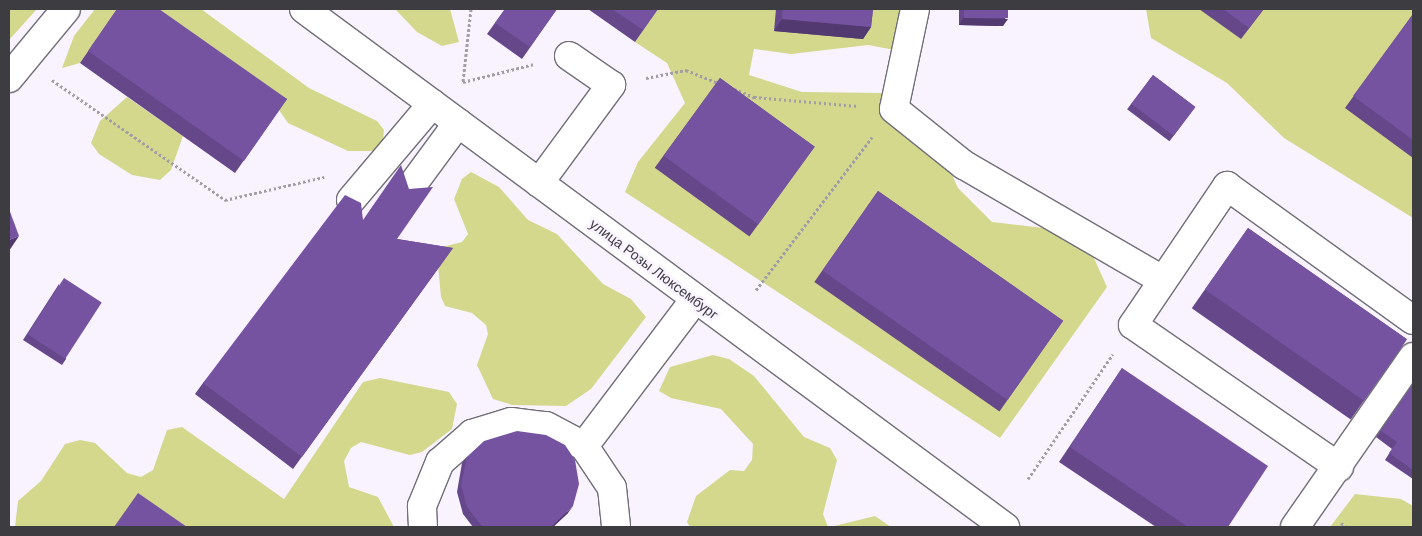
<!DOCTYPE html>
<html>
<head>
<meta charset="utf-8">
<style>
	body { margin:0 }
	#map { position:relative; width:1422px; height:536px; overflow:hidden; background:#f8f3ff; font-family:"DM Sans",sans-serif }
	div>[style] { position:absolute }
	.green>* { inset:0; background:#d3d88d }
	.path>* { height:3px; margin-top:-1.5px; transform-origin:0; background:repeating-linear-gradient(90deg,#a19ea6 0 2.5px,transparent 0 5px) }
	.roads { filter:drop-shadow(1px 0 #716e78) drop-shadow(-1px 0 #716e78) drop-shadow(0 1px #716e78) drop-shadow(0 -1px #716e78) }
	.minor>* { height:28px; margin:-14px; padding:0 14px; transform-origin:14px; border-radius:14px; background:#fff }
	.wall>* { inset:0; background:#65478a; transform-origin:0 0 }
	.shaded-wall>* { inset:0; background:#523a71 }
	.building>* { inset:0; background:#7553a1; transform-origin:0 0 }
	span { translate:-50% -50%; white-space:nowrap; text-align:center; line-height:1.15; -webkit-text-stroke:5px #f8f3ff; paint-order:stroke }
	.street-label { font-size:14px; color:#3d3c40 }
	.frame { position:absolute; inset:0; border:10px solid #3d3c40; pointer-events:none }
</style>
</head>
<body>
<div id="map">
	<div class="green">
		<i style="clip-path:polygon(9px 9px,37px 9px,9px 40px)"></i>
		<i style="clip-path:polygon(95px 9px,117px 9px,80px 63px,62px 68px,74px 36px)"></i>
		<i style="clip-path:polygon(134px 9px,201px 9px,309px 88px,377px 121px,384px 130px,383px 142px,373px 151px,348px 151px,288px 123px,279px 110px)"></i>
		<i style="clip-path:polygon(395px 9px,450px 9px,459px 42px,442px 46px,417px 32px)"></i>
		<i style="clip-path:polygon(658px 9px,927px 9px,900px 51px,868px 45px,791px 54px,754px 49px,749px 75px,802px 92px,884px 93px,924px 114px,958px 188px,992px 222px,1052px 229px,1093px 256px,1107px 287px,1000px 438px,625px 192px,638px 162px,685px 103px,667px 63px,635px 42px)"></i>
		<i style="clip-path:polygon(1146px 9px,1413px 9px,1413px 218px,1284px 138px,1227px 83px,1151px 38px)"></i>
		<i style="clip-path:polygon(127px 97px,183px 136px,171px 170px,160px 180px,132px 175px,99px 154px,91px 143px,100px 121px)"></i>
		<i style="clip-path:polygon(471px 172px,499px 187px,528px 220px,557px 234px,603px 284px,631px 299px,646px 317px,591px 389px,566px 406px,512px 405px,493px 399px,477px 365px,488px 334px,486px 325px,472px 313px,445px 306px,441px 297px,438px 265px,442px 247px,462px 242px,468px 234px,454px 199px,462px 179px)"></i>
		<i style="clip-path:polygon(713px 355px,729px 359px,754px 376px,804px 437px,830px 448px,837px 460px,823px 514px,828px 527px,690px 527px,687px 522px,696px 496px,730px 470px,744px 471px,752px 460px,753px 444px,721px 409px,671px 398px,659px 391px,670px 367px)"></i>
		<i style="clip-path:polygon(380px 378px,449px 392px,457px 404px,452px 429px,422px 452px,410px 455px,361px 442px,351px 448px,344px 461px,349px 487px,378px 497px,394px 527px,15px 527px,18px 501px,41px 481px,65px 444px,80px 440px,95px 443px,127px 473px,141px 477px,153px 470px,167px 430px,182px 427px,284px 499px,363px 382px)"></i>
		<i style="clip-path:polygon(1355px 494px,1401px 499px,1413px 506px,1413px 527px,1330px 527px)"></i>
		<i style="clip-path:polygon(875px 516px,891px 527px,830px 527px)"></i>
	</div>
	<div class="path">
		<i style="left:471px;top:9px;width:73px;rotate:96.3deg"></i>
		<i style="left:463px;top:82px;width:73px;rotate:-14.2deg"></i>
		<i style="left:646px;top:78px;width:41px;rotate:-11.3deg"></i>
		<i style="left:686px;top:70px;width:35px;rotate:22deg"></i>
		<i style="left:52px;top:80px;width:211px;rotate:34.7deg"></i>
		<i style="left:225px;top:200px;width:102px;rotate:-13.1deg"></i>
		<i style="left:734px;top:89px;width:22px;rotate:22deg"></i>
		<i style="left:754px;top:97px;width:104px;rotate:4.9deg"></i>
		<i style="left:756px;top:290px;width:192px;rotate:-52.8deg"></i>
		<i style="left:1028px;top:479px;width:151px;rotate:-55.8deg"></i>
		<i style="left:1341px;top:523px;width:7px;rotate:34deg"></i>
	</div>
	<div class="roads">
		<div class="minor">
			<i style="left:304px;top:9px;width:872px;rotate:36.46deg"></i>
			<i style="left:915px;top:9px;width:102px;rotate:101.9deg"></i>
			<i style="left:894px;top:109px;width:90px;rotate:38.7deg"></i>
			<i style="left:964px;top:165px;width:229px;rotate:30.1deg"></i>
			<i style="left:9px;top:78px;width:89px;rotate:-50.4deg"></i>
			<i style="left:539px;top:183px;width:122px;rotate:-53.7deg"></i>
			<i style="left:611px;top:85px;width:51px;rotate:-145.4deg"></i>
			<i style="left:410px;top:188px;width:81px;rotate:-53.6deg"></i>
			<i style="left:351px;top:200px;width:126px;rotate:-49.8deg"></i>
			<i style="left:584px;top:446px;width:184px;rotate:-52.9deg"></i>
			<i style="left:1339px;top:467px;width:250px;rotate:-145.4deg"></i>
			<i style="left:1133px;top:325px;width:168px;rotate:-55.9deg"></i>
			<i style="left:1227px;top:186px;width:229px;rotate:35.8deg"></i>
			<i style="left:423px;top:527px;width:21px;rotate:-93deg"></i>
			<i style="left:422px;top:506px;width:48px;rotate:-67.8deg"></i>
			<i style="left:440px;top:462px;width:43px;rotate:-41.2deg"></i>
			<i style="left:472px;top:434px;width:41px;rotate:-17.1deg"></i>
			<i style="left:511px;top:422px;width:35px;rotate:7deg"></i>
			<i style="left:546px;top:426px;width:43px;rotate:27.8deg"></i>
			<i style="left:584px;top:446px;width:50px;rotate:56.3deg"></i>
			<i style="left:612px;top:488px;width:39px;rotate:84deg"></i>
			<i style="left:1295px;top:527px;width:207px;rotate:-55.2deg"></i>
		</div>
	</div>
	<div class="wall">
		<i style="clip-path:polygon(117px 9px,287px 99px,235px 173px,80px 63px)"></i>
		<i style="clip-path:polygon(505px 9px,557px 9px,522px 59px,487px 34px)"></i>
		<i style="clip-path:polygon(588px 9px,658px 9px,635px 42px)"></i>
		<i style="clip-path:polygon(776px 9px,873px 9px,871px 27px,863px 39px,774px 31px)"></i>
		<i style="clip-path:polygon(959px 9px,1008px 9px,1003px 26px,959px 25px)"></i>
		<i style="clip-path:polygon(1199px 9px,1264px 9px,1241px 39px)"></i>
		<i style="clip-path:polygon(1413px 14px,1413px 158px,1345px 108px)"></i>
		<i style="left:1153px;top:75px;width:53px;height:43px;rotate:37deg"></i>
		<i style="left:720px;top:78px;width:117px;height:111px;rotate:36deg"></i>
		<i style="left:878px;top:191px;width:226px;height:111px;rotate:35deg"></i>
		<i style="clip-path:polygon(363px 220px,397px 239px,453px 248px,293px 469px,195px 394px,203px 383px)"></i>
		<i style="left:1248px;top:228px;width:194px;height:98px;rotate:35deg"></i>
		<i style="clip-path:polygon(59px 284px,66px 359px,62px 365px,23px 340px)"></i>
		<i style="clip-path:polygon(1122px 368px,1228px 527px,1156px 527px,1059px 462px)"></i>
		<i style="clip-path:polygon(1413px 384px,1413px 479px,1385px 460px,1392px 449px,1376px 437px)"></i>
		<i style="clip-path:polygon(467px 457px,568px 513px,553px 527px,473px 527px,463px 514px,457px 492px,462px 463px)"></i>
	</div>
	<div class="shaded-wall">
		<i style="clip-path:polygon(963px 18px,1008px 19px,1003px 26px,959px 25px)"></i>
		<i style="clip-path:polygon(782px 19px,871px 27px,863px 39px,774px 31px)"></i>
		<i style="clip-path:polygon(19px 236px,9px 251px,9px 240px)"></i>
		<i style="clip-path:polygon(573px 506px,568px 513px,553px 527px,551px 527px)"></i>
	</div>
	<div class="building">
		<i style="clip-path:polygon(117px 9px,159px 9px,287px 99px,244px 161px,88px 51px)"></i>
		<i style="clip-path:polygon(505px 9px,557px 9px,530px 47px,495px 23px)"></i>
		<i style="clip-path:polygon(612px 9px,658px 9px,643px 30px)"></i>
		<i style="clip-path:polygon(783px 9px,873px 9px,871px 27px,782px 19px)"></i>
		<i style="left:964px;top:9px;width:44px;height:9px"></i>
		<i style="clip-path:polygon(1223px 9px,1263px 9px,1249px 28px)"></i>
		<i style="clip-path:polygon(1413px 14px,1413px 140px,1353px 96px)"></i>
		<i style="left:1153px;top:75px;width:53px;height:36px;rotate:37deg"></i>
		<i style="left:720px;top:78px;width:117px;height:96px;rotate:36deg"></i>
		<i style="clip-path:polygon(401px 165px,409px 189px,433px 187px,397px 239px,453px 248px,302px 457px,203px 383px,345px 195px,361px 203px,363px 220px)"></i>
		<i style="left:878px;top:191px;width:226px;height:97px;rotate:35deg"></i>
		<i style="clip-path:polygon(9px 209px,19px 236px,9px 240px)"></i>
		<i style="left:1248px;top:228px;width:194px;height:75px;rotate:35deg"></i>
		<i style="left:64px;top:278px;width:45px;height:67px;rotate:33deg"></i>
		<i style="clip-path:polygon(1122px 368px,1268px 466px,1228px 527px,1188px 527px,1070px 447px)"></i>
		<i style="clip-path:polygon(1413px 384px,1413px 470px,1389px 453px,1397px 442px,1381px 431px)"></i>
		<i style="clip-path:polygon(517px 431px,546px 435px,565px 445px,575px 460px,579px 484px,573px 506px,551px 527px,485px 527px,481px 525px,467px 507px,461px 485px,467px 457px,484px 441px)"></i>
		<i style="clip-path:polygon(138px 493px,187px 527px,114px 527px)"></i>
	</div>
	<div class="street-label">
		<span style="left:654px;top:269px;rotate:37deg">улица Розы Люксембург</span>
	</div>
	<div class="frame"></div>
</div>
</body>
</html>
